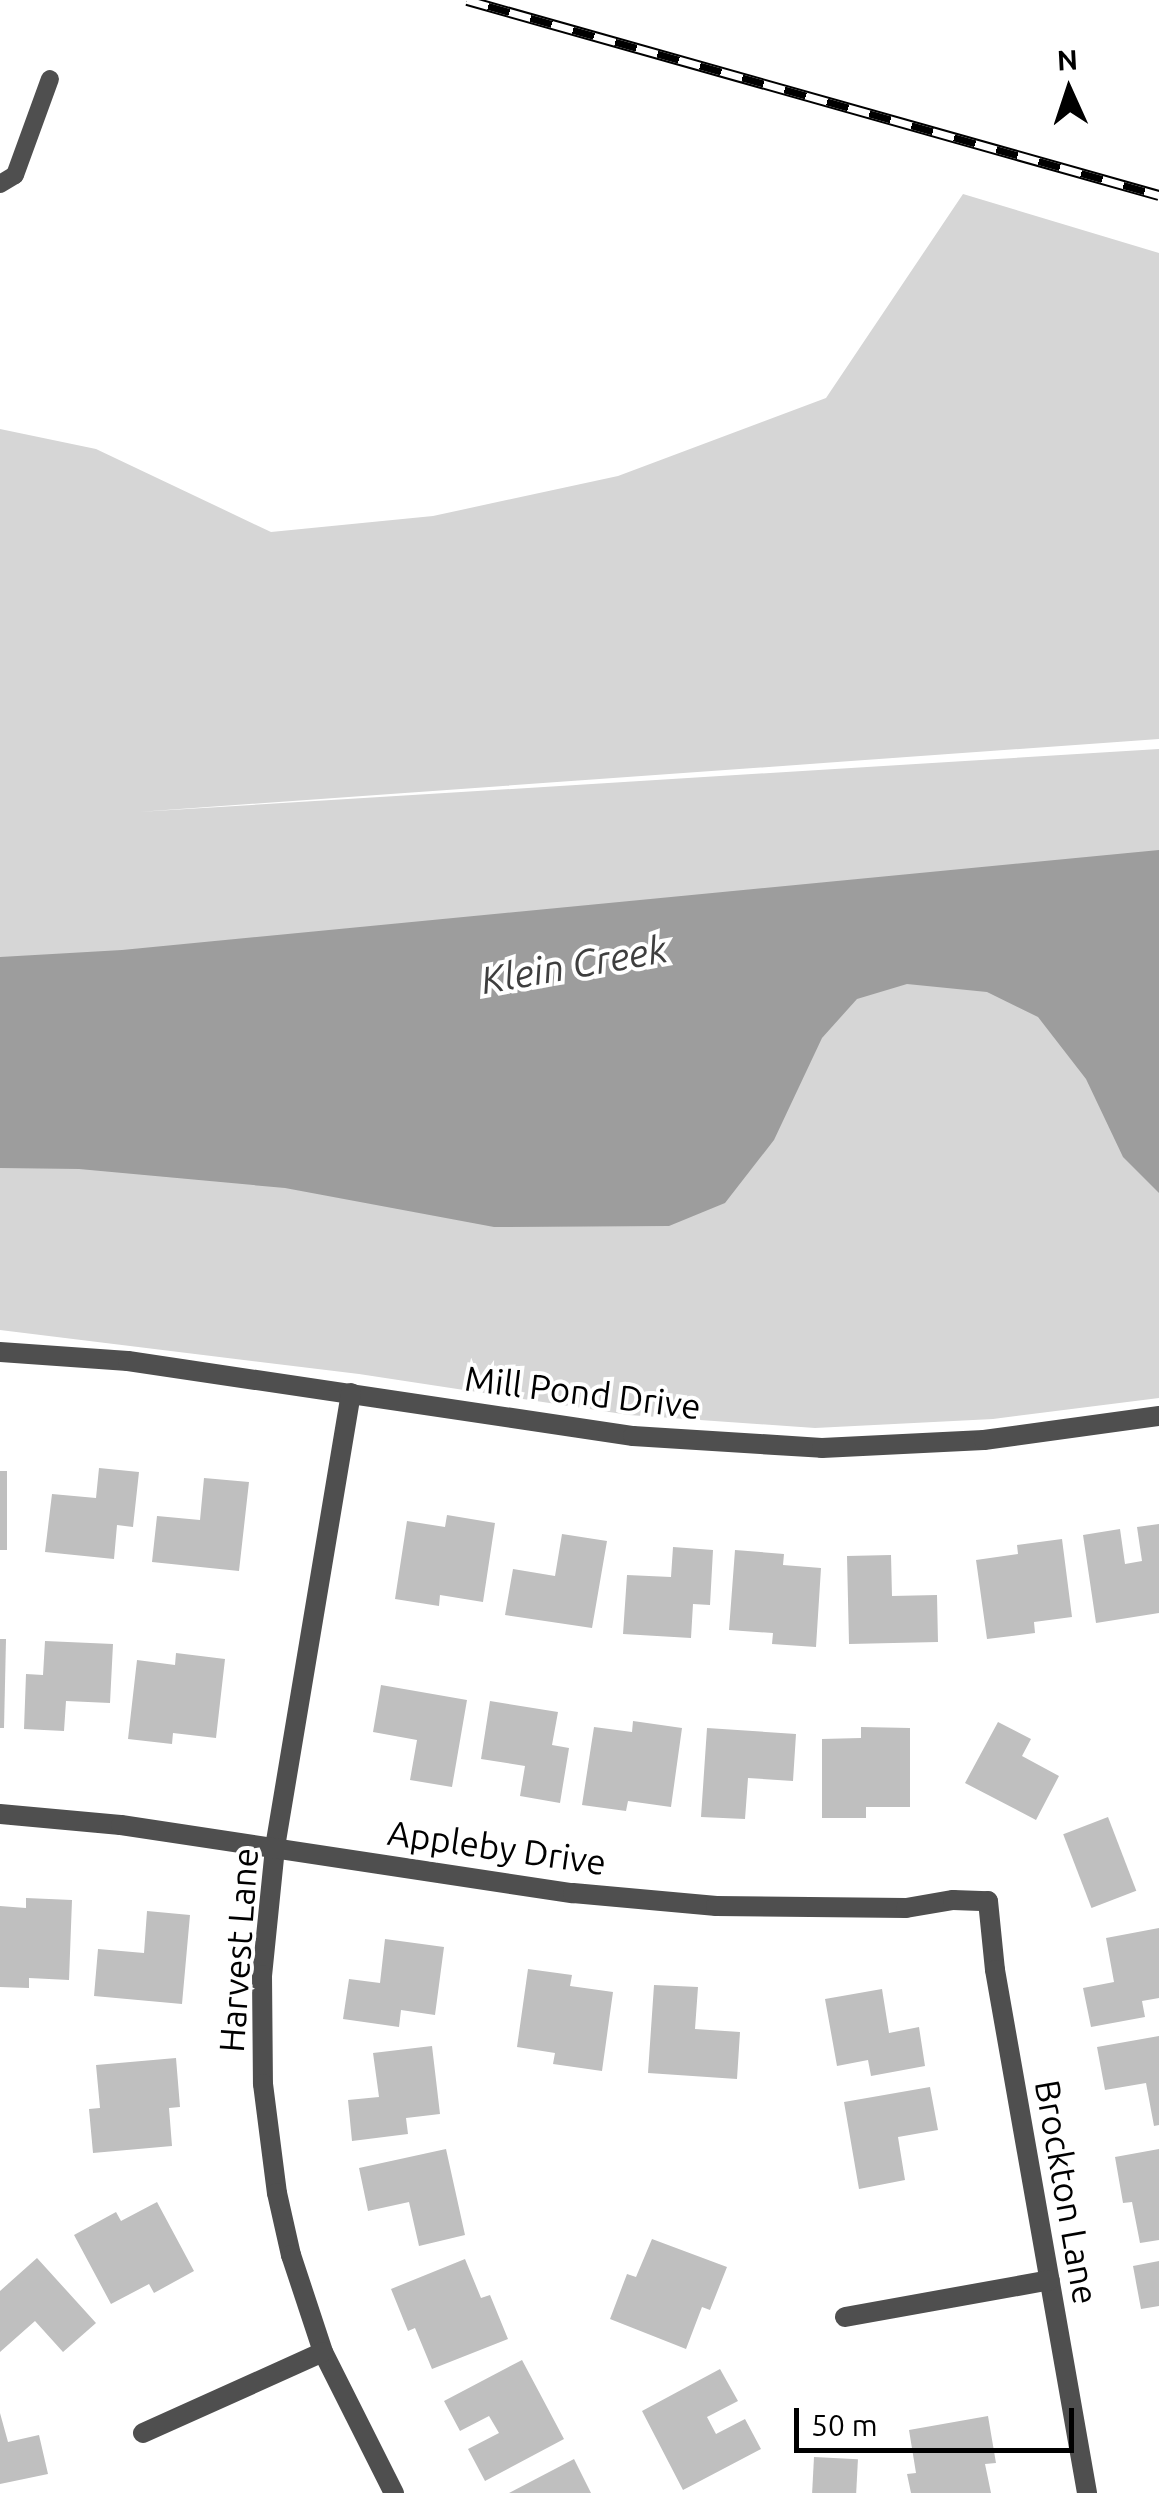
<!DOCTYPE html>
<html>
<head>
<meta charset="utf-8">
<style>
	body { margin:0 }
	#map { position:relative; width:1159px; height:2493px; overflow:hidden; background:#fff; font-family:Ubuntu,sans-serif }
	div>[style] { position:absolute }
	.green>* { inset:0; background:#d6d6d6 }
	.water>* { inset:0; background:#9d9d9d }
	.building>* { inset:0; background:#bfbfbf; transform-origin:0 0 }
	.service>* { height:18px; margin:-9px; padding:0 9px; transform-origin:9px; border-radius:9px; background:#4f4f4f }
	.minor>* { height:20px; margin:-10px; padding:0 10px; transform-origin:10px; border-radius:10px; background:#4f4f4f }
	.rail>* { height:11px; margin-top:-5.5px; transform-origin:0; background:repeating-linear-gradient(90deg,#fff 0 22px,#000 0 44px); box-sizing:border-box; border-block:2px solid #000 }
	span { translate:-50% -50%; white-space:nowrap; text-align:center; line-height:1.15; -webkit-text-stroke:8px #fff; paint-order:stroke }
	.street-label { font-size:35px; color:#000 }
	.water-label { font-size:38px; color:#3e3e3e; font-style:italic }
	.north { position:absolute; left:1019px; top:40px; width:100px; height:100px; -webkit-text-stroke:8px #fff; paint-order:stroke; rotate:357deg; font-size:28px; font-weight:700; line-height:40px; text-align:center; color:#000 }
	.north::after { content:''; display:block; margin:auto; width:35px; height:45px; background:#000; clip-path:polygon(50% 0,100% 100%,50% 72%,0 100%) }
	.scale { position:absolute; left:794px; top:2408px; width:280px; height:45px; box-sizing:border-box; border:5px solid #000; border-top:0; padding-left:12px; font-size:30px; line-height:35px; white-space:nowrap; color:#000; -webkit-text-stroke:8px #fff; paint-order:stroke }
</style>
</head>
<body>
<div id="map">
	<div class="green">
		<i style="clip-path:polygon(963px 194px,1159px 253px,1159px 739px,138px 812px,1159px 749px,1159px 1398px,993px 1419px,815px 1428px,629px 1415px,359px 1374px,0 1330px,0 429px,96px 449px,271px 532px,433px 516px,618px 476px,826px 398px)"></i>
	</div>
	<div class="water">
		<i style="clip-path:polygon(1159px 850px,1159px 1193px,1123px 1157px,1086px 1079px,1038px 1017px,987px 992px,907px 984px,857px 999px,822px 1038px,774px 1140px,725px 1203px,669px 1226px,494px 1227px,285px 1188px,79px 1169px,0 1168px,0 957px,122px 950px)"></i>
	</div>
	<div class="building">
		<i style="clip-path:polygon(99px 1468px,139px 1472px,133px 1527px,117px 1525px,114px 1559px,45px 1552px,52px 1494px,96px 1498px)"></i>
		<i style="left:0;top:1471px;width:7px;height:79px"></i>
		<i style="clip-path:polygon(204px 1478px,249px 1482px,239px 1571px,152px 1562px,157px 1516px,200px 1520px)"></i>
		<i style="clip-path:polygon(447px 1515px,495px 1523px,483px 1602px,440px 1595px,439px 1606px,395px 1599px,407px 1521px,445px 1527px)"></i>
		<i style="clip-path:polygon(1159px 1524px,1159px 1613px,1096px 1623px,1083px 1535px,1120px 1529px,1125px 1564px,1142px 1561px,1137px 1527px)"></i>
		<i style="clip-path:polygon(562px 1534px,607px 1541px,592px 1628px,505px 1615px,513px 1569px,555px 1576px)"></i>
		<i style="clip-path:polygon(1062px 1539px,1072px 1617px,1034px 1622px,1035px 1633px,987px 1639px,976px 1560px,1018px 1554px,1017px 1545px)"></i>
		<i style="clip-path:polygon(673px 1547px,713px 1550px,710px 1605px,693px 1604px,691px 1638px,623px 1634px,627px 1575px,671px 1577px)"></i>
		<i style="clip-path:polygon(735px 1550px,784px 1554px,783px 1565px,821px 1568px,816px 1647px,772px 1644px,773px 1633px,729px 1630px)"></i>
		<i style="clip-path:polygon(891px 1555px,892px 1596px,937px 1595px,938px 1642px,849px 1644px,847px 1556px)"></i>
		<i style="clip-path:polygon(0 1639px,6px 1639px,4px 1728px,0 1728px)"></i>
		<i style="clip-path:polygon(45px 1641px,113px 1644px,110px 1703px,66px 1701px,64px 1731px,24px 1729px,26px 1674px,43px 1675px)"></i>
		<i style="clip-path:polygon(176px 1653px,225px 1659px,216px 1738px,173px 1733px,172px 1744px,128px 1739px,137px 1660px,175px 1665px)"></i>
		<i style="clip-path:polygon(381px 1685px,467px 1700px,452px 1787px,410px 1780px,417px 1740px,373px 1732px)"></i>
		<i style="clip-path:polygon(490px 1701px,558px 1712px,552px 1745px,569px 1748px,560px 1803px,520px 1796px,525px 1766px,481px 1759px)"></i>
		<i style="clip-path:polygon(633px 1721px,682px 1728px,671px 1807px,628px 1801px,626px 1811px,582px 1805px,594px 1727px,632px 1732px)"></i>
		<i style="clip-path:polygon(998px 1722px,1031px 1739px,1022px 1756px,1059px 1776px,1036px 1820px,965px 1783px)"></i>
		<i style="clip-path:polygon(861px 1727px,910px 1728px,910px 1807px,866px 1807px,866px 1818px,822px 1818px,822px 1739px,861px 1738px)"></i>
		<i style="clip-path:polygon(707px 1728px,796px 1734px,793px 1781px,748px 1778px,745px 1819px,701px 1817px)"></i>
		<i style="left:1108px;top:1817px;width:79px;height:48px;rotate:69deg"></i>
		<i style="clip-path:polygon(26px 1898px,72px 1900px,69px 1980px,29px 1978px,29px 1988px,0 1987px,0 1906px,26px 1908px)"></i>
		<i style="clip-path:polygon(147px 1911px,190px 1915px,182px 2004px,94px 1996px,98px 1949px,144px 1953px)"></i>
		<i style="clip-path:polygon(1159px 1928px,1159px 1998px,1142px 2001px,1145px 2017px,1091px 2027px,1083px 1988px,1114px 1982px,1106px 1938px)"></i>
		<i style="clip-path:polygon(385px 1939px,444px 1947px,435px 2015px,401px 2010px,399px 2027px,343px 2019px,349px 1979px,380px 1983px)"></i>
		<i style="clip-path:polygon(528px 1969px,572px 1975px,570px 1986px,613px 1992px,602px 2071px,553px 2064px,555px 2053px,517px 2047px)"></i>
		<i style="clip-path:polygon(654px 1985px,698px 1987px,695px 2029px,740px 2032px,737px 2079px,648px 2073px)"></i>
		<i style="clip-path:polygon(882px 1989px,889px 2033px,919px 2027px,925px 2066px,871px 2076px,868px 2060px,837px 2066px,825px 1999px)"></i>
		<i style="clip-path:polygon(1159px 2036px,1159px 2125px,1154px 2126px,1146px 2083px,1105px 2090px,1097px 2047px)"></i>
		<i style="clip-path:polygon(432px 2046px,440px 2114px,406px 2118px,408px 2134px,352px 2141px,348px 2100px,379px 2097px,373px 2053px)"></i>
		<i style="clip-path:polygon(176px 2058px,180px 2107px,169px 2108px,172px 2146px,93px 2153px,89px 2109px,100px 2108px,96px 2065px)"></i>
		<i style="clip-path:polygon(930px 2087px,938px 2130px,898px 2137px,905px 2180px,859px 2189px,844px 2102px)"></i>
		<i style="clip-path:polygon(446px 2149px,465px 2235px,419px 2246px,409px 2202px,368px 2211px,359px 2168px)"></i>
		<i style="clip-path:polygon(1159px 2149px,1159px 2240px,1140px 2243px,1132px 2202px,1123px 2203px,1115px 2157px)"></i>
		<i style="clip-path:polygon(157px 2202px,194px 2271px,154px 2293px,149px 2284px,111px 2304px,74px 2235px,116px 2212px,121px 2221px)"></i>
		<i style="clip-path:polygon(652px 2239px,727px 2267px,710px 2310px,702px 2307px,686px 2349px,610px 2319px,627px 2274px,636px 2277px)"></i>
		<i style="clip-path:polygon(37px 2258px,96px 2323px,63px 2352px,35px 2321px,0 2352px,0 2291px)"></i>
		<i style="clip-path:polygon(465px 2259px,481px 2298px,490px 2295px,508px 2339px,432px 2369px,415px 2328px,408px 2331px,391px 2289px)"></i>
		<i style="clip-path:polygon(1159px 2261px,1159px 2306px,1141px 2309px,1133px 2266px)"></i>
		<i style="clip-path:polygon(522px 2360px,564px 2439px,485px 2481px,468px 2449px,499px 2433px,489px 2416px,460px 2431px,444px 2401px)"></i>
		<i style="clip-path:polygon(720px 2369px,738px 2401px,707px 2417px,716px 2434px,745px 2419px,761px 2449px,683px 2490px,642px 2411px)"></i>
		<i style="clip-path:polygon(0 2413px,8px 2442px,39px 2435px,48px 2474px,0 2484px)"></i>
		<i style="clip-path:polygon(988px 2416px,996px 2463px,985px 2464px,991px 2493px,911px 2493px,907px 2474px,916px 2473px,909px 2430px)"></i>
		<i style="left:814px;top:2457px;width:44px;height:36px;rotate:3deg"></i>
		<i style="clip-path:polygon(574px 2459px,591px 2493px,509px 2493px)"></i>
	</div>
	<div class="service">
		<i style="left:0;top:184px;width:17px;rotate:-31deg"></i>
		<i style="left:15px;top:175px;width:102px;rotate:-70deg"></i>
	</div>
	<div class="minor">
		<i style="left:0;top:1352px;width:128px;rotate:4deg"></i>
		<i style="left:128px;top:1361px;width:511px;rotate:8.45deg"></i>
		<i style="left:633px;top:1436px;width:189px;rotate:3.6deg"></i>
		<i style="left:822px;top:1448px;width:162px;rotate:-2.8deg"></i>
		<i style="left:984px;top:1440px;width:177px;rotate:-7.8deg"></i>
		<i style="left:351px;top:1393px;width:461px;rotate:99.5deg"></i>
		<i style="left:275px;top:1848px;width:128px;rotate:95.8deg"></i>
		<i style="left:262px;top:1975px;width:109px;rotate:89.5deg"></i>
		<i style="left:263px;top:2084px;width:110px;rotate:82.7deg"></i>
		<i style="left:277px;top:2193px;width:64px;rotate:77.3deg"></i>
		<i style="left:291px;top:2255px;width:102px;rotate:71.7deg"></i>
		<i style="left:323px;top:2352px;width:158px;rotate:63.3deg"></i>
		<i style="left:0;top:1814px;width:121px;rotate:5.2deg"></i>
		<i style="left:121px;top:1825px;width:457px;rotate:8.6deg"></i>
		<i style="left:573px;top:1893px;width:144px;rotate:5.2deg"></i>
		<i style="left:716px;top:1906px;width:190px;rotate:0.6deg"></i>
		<i style="left:906px;top:1908px;width:48px;rotate:-9.7deg"></i>
		<i style="left:953px;top:1900px;width:35px;rotate:2deg"></i>
		<i style="left:988px;top:1901px;width:69px;rotate:84.2deg"></i>
		<i style="left:995px;top:1970px;width:531px;rotate:80.02deg"></i>
		<i style="left:845px;top:2317px;width:208px;rotate:-10.2deg"></i>
		<i style="left:143px;top:2433px;width:197px;rotate:-24.2deg"></i>
	</div>
	<div class="rail">
		<i style="left:467px;top:0;width:719px;rotate:15.74deg"></i>
	</div>
	<div class="street-label">
		<span style="left:583px;top:1392px;rotate:7deg">Mill Pond Drive</span>
		<span style="left:497px;top:1847px;rotate:8deg">Appleby Drive</span>
		<span style="left:238px;top:1950px;rotate:-86deg">Harvest Lane</span>
		<span style="left:1067px;top:2192px;rotate:80deg">Brockton Lane</span>
	</div>
	<div class="water-label">
		<span style="left:574px;top:965px;rotate:-10deg">Klein Creek</span>
	</div>
	<div class="north">N</div>
	<div class="scale">50 m</div>
</div>
</body>
</html>
